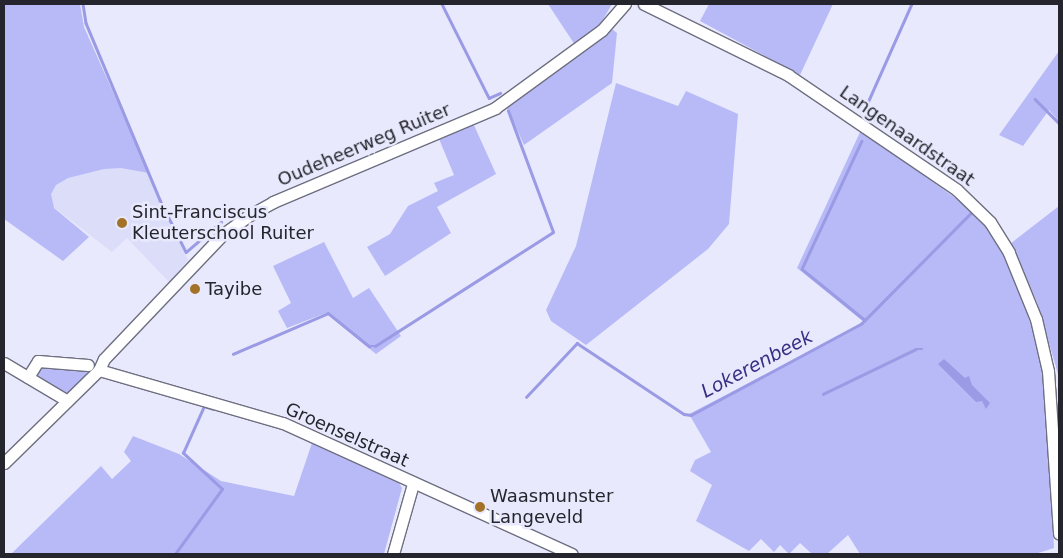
<!DOCTYPE html>
<html>
<head>
<meta charset="utf-8">
<style>
	body { margin:0 }
	#map { position:relative; width:1063px; height:558px; overflow:hidden; background:#e8e9fd; font-family:"DejaVu Sans",sans-serif }
	div>[style] { position:absolute }
	.built>* { inset:0; background:#dbddf9 }
	.green>* { inset:0; background:#b8baf7 }
	.water>* { inset:0; background:#9a9ae5 }
	.stream>* { height:2.5px; margin:-1.25px; padding:0 1.25px; transform-origin:1.25px; border-radius:1.25px; background:#9a9ae5 }
	.roads { filter:drop-shadow(1px 0 #6e6f80) drop-shadow(-1px 0 #6e6f80) drop-shadow(0 1px #6e6f80) drop-shadow(0 -1px #6e6f80) }
	.minor>* { height:11px; margin:-5.5px; padding:0 5.5px; transform-origin:5.5px; border-radius:5.5px; background:#fff }
	.dots>* { width:14px; height:14px; translate:-50% -50%; box-sizing:border-box; border:2px solid #e8e9fd; border-radius:50% }
	span { translate:-50% -50%; white-space:nowrap; text-align:center; line-height:1.15; -webkit-text-stroke:5px #e8e9fd; paint-order:stroke }
	.street-label { font-size:18px; color:#25252d }
	.poi-label { font-size:18px; color:#25252d }
	.left { translate:0 -50%; text-align:left }
	.water-label { font-size:19px; color:#392e84; font-style:italic }
	.frame { position:absolute; inset:0; border:5px solid #25252d; pointer-events:none }
</style>
</head>
<body>
<div id="map">
	<div class="built">
		<i style="clip-path:polygon(134px 139px,188px 260px,170px 283px,127px 238px,112px 252px,29px 188px)"></i>
	</div>
	<div class="green">
		<i style="clip-path:polygon(4px 4px,80px 4px,84px 27px,149px 173px,121px 168px,104px 169px,68px 178px,56px 185px,51px 194px,54px 208px,89px 237px,63px 261px,4px 219px)"></i>
		<i style="clip-path:polygon(548px 4px,612px 4px,601px 23px,575px 45px)"></i>
		<i style="clip-path:polygon(709px 4px,833px 4px,800px 75px,700px 21px)"></i>
		<i style="clip-path:polygon(612px 29px,617px 33px,612px 83px,524px 145px,506px 106px)"></i>
		<i style="clip-path:polygon(1059px 51px,1059px 121px,1049px 110px,1023px 146px,999px 135px)"></i>
		<i style="clip-path:polygon(616px 83px,678px 106px,686px 91px,738px 114px,729px 224px,708px 249px,586px 345px,551px 321px,546px 310px,576px 246px)"></i>
		<i style="clip-path:polygon(473px 123px,496px 174px,437px 207px,451px 233px,385px 276px,367px 247px,390px 234px,408px 206px,438px 191px,434px 183px,454px 175px,439px 139px)"></i>
		<i style="clip-path:polygon(861px 130px,976px 213px,1004px 253px,1034px 332px,1044px 371px,1054px 548px,1035px 554px,860px 554px,848px 535px,827px 554px,812px 554px,800px 543px,789px 554px,780px 545px,774px 552px,761px 539px,749px 551px,696px 521px,712px 485px,690px 471px,695px 460px,711px 452px,689px 414px,865px 323px,797px 268px)"></i>
		<i style="clip-path:polygon(1059px 206px,1059px 396px,1058px 374px,1037px 302px,1010px 244px)"></i>
		<i style="clip-path:polygon(324px 242px,353px 298px,369px 288px,401px 336px,376px 354px,326px 313px,287px 328px,278px 311px,291px 303px,273px 266px)"></i>
		<i style="clip-path:polygon(38px 366px,81px 368px,92px 370px,71px 391px,65px 394px,35px 375px)"></i>
		<i style="clip-path:polygon(133px 436px,179px 454px,221px 481px,294px 496px,312px 443px,399px 483px,402px 488px,384px 554px,11px 554px,101px 466px,112px 479px,131px 461px,124px 452px)"></i>
	</div>
	<div class="water">
		<i style="clip-path:polygon(944px 359px,965px 378px,969px 376px,972px 385px,990px 403px,986px 409px,982px 401px,976px 402px,938px 364px)"></i>
	</div>
	<div class="stream">
		<i style="left:83px;top:4px;width:19px;rotate:81deg"></i>
		<i style="left:86px;top:23px;width:192px;rotate:67.3deg"></i>
		<i style="left:160px;top:200px;width:58px;rotate:63.4deg"></i>
		<i style="left:186px;top:252px;width:46px;rotate:-40.6deg"></i>
		<i style="left:442px;top:4px;width:105px;rotate:63.4deg"></i>
		<i style="left:489px;top:98px;width:12px;rotate:-24deg"></i>
		<i style="left:912px;top:4px;width:118px;rotate:114deg"></i>
		<i style="left:864px;top:112px;width:121px;rotate:34.2deg"></i>
		<i style="left:1035px;top:99px;width:34px;rotate:45deg"></i>
		<i style="left:862px;top:141px;width:141px;rotate:115.1deg"></i>
		<i style="left:802px;top:269px;width:81px;rotate:39deg"></i>
		<i style="left:233px;top:354px;width:103px;rotate:-23.3deg"></i>
		<i style="left:328px;top:313px;width:53px;rotate:38.8deg"></i>
		<i style="left:369px;top:346px;width:6px"></i>
		<i style="left:375px;top:346px;width:211px;rotate:-32.6deg"></i>
		<i style="left:553px;top:232px;width:129px;rotate:-110.4deg"></i>
		<i style="left:823px;top:394px;width:103px;rotate:-25.8deg"></i>
		<i style="left:916px;top:349px;width:6px"></i>
		<i style="left:526px;top:397px;width:74px;rotate:-46.6deg"></i>
		<i style="left:577px;top:343px;width:128px;rotate:33.6deg"></i>
		<i style="left:684px;top:414px;width:7px;rotate:8deg"></i>
		<i style="left:691px;top:415px;width:193px;rotate:-28.2deg"></i>
		<i style="left:861px;top:324px;width:161px;rotate:-45.3deg"></i>
		<i style="left:175px;top:554px;width:80px;rotate:-54.1deg"></i>
		<i style="left:222px;top:489px;width:53px;rotate:-137.3deg"></i>
		<i style="left:183px;top:453px;width:51px;rotate:-65.9deg"></i>
		<i style="left:204px;top:406px;width:9px;rotate:18deg"></i>
	</div>
	<div class="roads">
		<div class="minor">
			<i style="left:644px;top:4px;width:161px;rotate:26.2deg"></i>
			<i style="left:788px;top:75px;width:204px;rotate:34.2deg"></i>
			<i style="left:957px;top:190px;width:46px;rotate:44.1deg"></i>
			<i style="left:990px;top:222px;width:36px;rotate:58deg"></i>
			<i style="left:1009px;top:253px;width:71px;rotate:67.8deg"></i>
			<i style="left:1036px;top:319px;width:53px;rotate:77deg"></i>
			<i style="left:1048px;top:371px;width:163px;rotate:86.1deg"></i>
			<i style="left:4px;top:363px;width:72px;rotate:30.8deg"></i>
			<i style="left:99px;top:370px;width:191px;rotate:16.1deg"></i>
			<i style="left:283px;top:423px;width:317px;rotate:24.4deg"></i>
			<i style="left:28px;top:377px;width:19px;rotate:-58deg"></i>
			<i style="left:38px;top:361px;width:50px;rotate:4.6deg"></i>
			<i style="left:4px;top:463px;width:133px;rotate:-44.4deg"></i>
			<i style="left:99px;top:370px;width:12px;rotate:-66deg"></i>
			<i style="left:104px;top:359px;width:171px;rotate:-46.4deg"></i>
			<i style="left:222px;top:235px;width:32px;rotate:-36deg"></i>
			<i style="left:248px;top:216px;width:29px;rotate:-29deg"></i>
			<i style="left:273px;top:202px;width:241px;rotate:-22.9deg"></i>
			<i style="left:495px;top:108px;width:132px;rotate:-36.1deg"></i>
			<i style="left:602px;top:30px;width:35px;rotate:-49deg"></i>
			<i style="left:393px;top:554px;width:73px;rotate:-74.1deg"></i>
		</div>
	</div>
	<div class="dots">
		<i style="left:122px;top:223px;background:#a37228"></i>
		<i style="left:195px;top:289px;background:#a37228"></i>
		<i style="left:480px;top:507px;background:#a37228"></i>
	</div>
	<div class="street-label">
		<span style="left:907px;top:136px;rotate:35deg">Langenaardstraat</span>
		<span style="left:364px;top:145px;rotate:-23deg">Oudeheerweg Ruiter</span>
		<span style="left:347px;top:435px;rotate:24deg">Groenselstraat</span>
	</div>
	<div class="poi-label">
		<span class="left" style="left:132px;top:223px">Sint-Franciscus<br>Kleuterschool Ruiter</span>
		<span class="left" style="left:205px;top:289px">Tayibe</span>
		<span class="left" style="left:490px;top:507px">Waasmunster<br>Langeveld</span>
	</div>
	<div class="water-label">
		<span style="left:757px;top:364px;rotate:-28deg">Lokerenbeek</span>
	</div>
	<div class="frame"></div>
</div>
</body>
</html>
